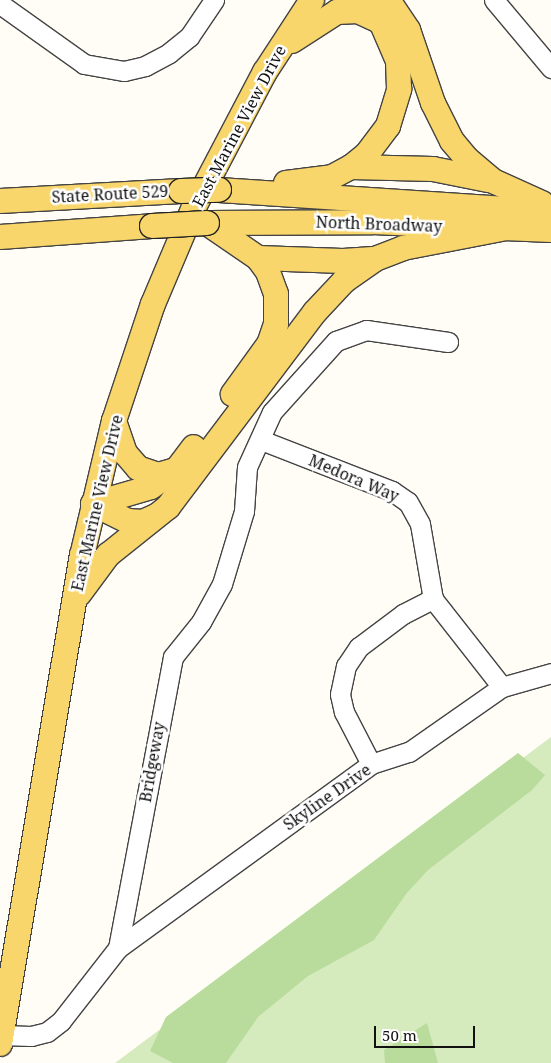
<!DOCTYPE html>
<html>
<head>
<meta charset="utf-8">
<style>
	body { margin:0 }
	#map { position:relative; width:551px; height:1063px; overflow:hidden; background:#fffdf5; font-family:"Noto Serif",serif }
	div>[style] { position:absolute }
	.green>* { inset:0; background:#d5ebbd }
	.forest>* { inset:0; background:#b9dc9c }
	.roads { filter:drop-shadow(1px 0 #444) drop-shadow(-1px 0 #444) drop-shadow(0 1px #444) drop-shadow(0 -1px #444) }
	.minor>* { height:19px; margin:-9.5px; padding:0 9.5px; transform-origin:9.5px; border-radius:9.5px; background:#fff }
	.major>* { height:24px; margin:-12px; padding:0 12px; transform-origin:12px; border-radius:12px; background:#f9d66b }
	.bridges { filter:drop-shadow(1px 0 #222) drop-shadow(-1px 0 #222) drop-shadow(0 1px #222) drop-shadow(0 -1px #222) }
	.major-bridge>* { height:24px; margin:-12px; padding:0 12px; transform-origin:12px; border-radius:12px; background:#f9d66b }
	span { translate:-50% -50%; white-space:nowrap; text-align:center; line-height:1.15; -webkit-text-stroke:5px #fff; paint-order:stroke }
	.street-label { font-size:16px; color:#111 }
	.scale { position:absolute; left:374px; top:1026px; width:101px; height:22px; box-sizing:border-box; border:2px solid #111; border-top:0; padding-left:6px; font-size:15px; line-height:18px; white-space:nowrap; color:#111; -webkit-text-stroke:4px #fff; paint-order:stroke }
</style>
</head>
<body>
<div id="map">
	<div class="green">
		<i style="clip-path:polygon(551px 737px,551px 1063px,115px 1063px)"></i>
	</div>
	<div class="forest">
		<i style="clip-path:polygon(518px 753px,545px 775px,532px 790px,428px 870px,406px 894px,374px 940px,308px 976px,258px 1017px,226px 1063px,173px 1063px,150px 1051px,166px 1017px)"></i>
		<i style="clip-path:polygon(427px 1023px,438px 1063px,385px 1063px,384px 1050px)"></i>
	</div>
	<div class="roads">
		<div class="minor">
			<i style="left:494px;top:0;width:89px;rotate:50deg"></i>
			<i style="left:0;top:4px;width:103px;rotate:35.5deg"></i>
			<i style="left:84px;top:64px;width:41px;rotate:9.9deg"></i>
			<i style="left:124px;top:71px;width:22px;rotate:-13deg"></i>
			<i style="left:145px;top:66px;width:27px;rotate:-28deg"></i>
			<i style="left:169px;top:53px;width:26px;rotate:-39deg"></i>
			<i style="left:189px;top:37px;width:45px;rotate:-56deg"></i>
			<i style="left:261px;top:440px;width:141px;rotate:21.3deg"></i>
			<i style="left:392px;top:491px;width:19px;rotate:35deg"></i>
			<i style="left:408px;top:502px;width:25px;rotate:61deg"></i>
			<i style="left:420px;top:524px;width:76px;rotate:80.2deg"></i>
			<i style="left:433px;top:599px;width:112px;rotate:51.9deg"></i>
			<i style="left:371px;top:764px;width:59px;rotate:-117.4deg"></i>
			<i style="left:344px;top:712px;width:18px;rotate:-103deg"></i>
			<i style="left:340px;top:694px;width:29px;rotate:-78deg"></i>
			<i style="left:346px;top:666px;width:23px;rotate:-56deg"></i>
			<i style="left:359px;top:647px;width:55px;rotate:-36.9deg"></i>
			<i style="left:403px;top:614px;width:34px;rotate:-27deg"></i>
			<i style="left:118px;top:948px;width:313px;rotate:-36deg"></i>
			<i style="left:371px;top:764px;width:40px;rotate:-18deg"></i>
			<i style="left:409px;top:752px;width:113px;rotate:-35deg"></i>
			<i style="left:502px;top:687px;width:51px;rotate:-15.9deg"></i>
			<i style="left:1px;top:1035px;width:30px;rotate:2deg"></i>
			<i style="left:31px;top:1036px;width:16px;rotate:-14deg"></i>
			<i style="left:47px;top:1032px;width:18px;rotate:-38deg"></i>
			<i style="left:61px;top:1021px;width:93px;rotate:-52deg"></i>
			<i style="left:118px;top:948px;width:296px;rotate:-79.3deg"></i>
			<i style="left:173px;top:657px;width:45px;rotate:-51.3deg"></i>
			<i style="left:201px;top:622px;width:43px;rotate:-61.1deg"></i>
			<i style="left:222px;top:584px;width:76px;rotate:-73.2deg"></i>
			<i style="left:244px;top:511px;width:44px;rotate:-86.1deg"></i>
			<i style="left:247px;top:467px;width:60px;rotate:-65.6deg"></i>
			<i style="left:272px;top:412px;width:96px;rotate:-48deg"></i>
			<i style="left:336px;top:341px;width:32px;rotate:-20deg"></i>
			<i style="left:366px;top:330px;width:83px;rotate:8.3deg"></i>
		</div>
		<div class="major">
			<i style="left:388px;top:0;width:36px;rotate:56deg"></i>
			<i style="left:408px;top:30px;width:77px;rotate:71.1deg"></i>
			<i style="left:433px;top:103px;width:42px;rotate:63.4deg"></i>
			<i style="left:452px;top:141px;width:23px;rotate:50deg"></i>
			<i style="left:467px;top:159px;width:34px;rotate:40deg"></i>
			<i style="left:493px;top:181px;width:54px;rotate:24.2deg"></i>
			<i style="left:292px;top:41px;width:54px;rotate:-32.8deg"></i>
			<i style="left:337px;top:12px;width:21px;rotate:-3deg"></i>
			<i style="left:358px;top:11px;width:21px;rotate:25deg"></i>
			<i style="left:351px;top:167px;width:82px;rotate:1.4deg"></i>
			<i style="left:433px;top:169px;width:56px;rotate:11.3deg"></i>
			<i style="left:286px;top:183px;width:46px;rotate:-7.4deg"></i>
			<i style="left:332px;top:177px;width:21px;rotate:-28deg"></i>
			<i style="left:351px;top:167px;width:21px;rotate:-39deg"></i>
			<i style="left:367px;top:154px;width:35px;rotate:-53deg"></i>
			<i style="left:388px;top:126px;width:39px;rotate:-73deg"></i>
			<i style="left:399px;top:89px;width:28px;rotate:-92deg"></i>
			<i style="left:398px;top:61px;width:40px;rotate:-113.4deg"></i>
			<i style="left:382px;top:24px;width:32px;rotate:-131deg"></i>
			<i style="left:219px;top:190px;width:333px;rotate:3.8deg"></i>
			<i style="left:0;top:201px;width:181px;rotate:-3.2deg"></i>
			<i style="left:207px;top:223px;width:62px;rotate:34.5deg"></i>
			<i style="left:258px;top:258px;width:17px;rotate:54deg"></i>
			<i style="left:268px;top:272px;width:23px;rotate:70deg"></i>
			<i style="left:276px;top:294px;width:30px;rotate:90deg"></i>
			<i style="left:276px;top:324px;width:21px;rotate:109deg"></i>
			<i style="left:269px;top:344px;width:62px;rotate:125.8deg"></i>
			<i style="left:207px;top:223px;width:166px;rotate:-0.3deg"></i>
			<i style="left:373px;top:222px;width:178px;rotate:2.6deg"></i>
			<i style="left:0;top:237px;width:152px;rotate:-4.1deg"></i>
			<i style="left:258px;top:258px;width:85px;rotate:2deg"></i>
			<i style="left:343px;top:261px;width:30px;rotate:-4deg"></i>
			<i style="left:114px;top:421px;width:34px;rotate:71deg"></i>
			<i style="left:125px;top:453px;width:20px;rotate:49deg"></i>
			<i style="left:138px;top:468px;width:21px;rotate:19deg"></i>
			<i style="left:158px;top:475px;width:18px;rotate:-16deg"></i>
			<i style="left:93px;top:504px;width:60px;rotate:-16.3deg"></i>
			<i style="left:151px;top:487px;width:33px;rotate:-35deg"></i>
			<i style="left:178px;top:468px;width:26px;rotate:-53deg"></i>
			<i style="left:93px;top:504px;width:39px;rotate:26deg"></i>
			<i style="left:128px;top:521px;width:15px;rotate:4deg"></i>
			<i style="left:143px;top:522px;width:14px;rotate:-25deg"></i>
			<i style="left:79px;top:594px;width:49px;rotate:-53.4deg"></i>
			<i style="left:108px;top:555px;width:77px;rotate:-38.7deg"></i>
			<i style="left:168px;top:507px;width:244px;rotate:-53deg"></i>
			<i style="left:315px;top:312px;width:42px;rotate:-46.9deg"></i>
			<i style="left:344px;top:281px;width:38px;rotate:-35deg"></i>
			<i style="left:375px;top:259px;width:30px;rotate:-21deg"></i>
			<i style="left:403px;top:248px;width:100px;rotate:-11deg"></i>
			<i style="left:0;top:1044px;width:495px;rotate:-80.5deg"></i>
			<i style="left:82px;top:556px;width:139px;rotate:-76.7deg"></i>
			<i style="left:114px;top:421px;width:123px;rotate:-71.6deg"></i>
			<i style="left:153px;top:304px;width:105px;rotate:-67.1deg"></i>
			<i style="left:194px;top:207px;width:153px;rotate:-62.3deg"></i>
			<i style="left:265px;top:72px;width:86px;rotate:-56.9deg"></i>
		</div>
	</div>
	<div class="bridges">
		<div class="major-bridge">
			<i style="left:181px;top:191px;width:38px;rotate:-2deg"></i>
			<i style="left:152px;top:226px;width:55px;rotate:-3.1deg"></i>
		</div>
	</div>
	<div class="street-label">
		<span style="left:239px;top:126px;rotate:-62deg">East Marine View Drive</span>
		<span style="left:110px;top:194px;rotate:-3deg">State Route 529</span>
		<span style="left:379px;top:224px;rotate:2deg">North Broadway</span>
		<span style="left:354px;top:478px;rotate:23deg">Medora Way</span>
		<span style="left:97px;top:503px;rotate:-77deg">East Marine View Drive</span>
		<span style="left:152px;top:762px;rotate:-80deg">Bridgeway</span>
		<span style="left:327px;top:797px;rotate:-35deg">Skyline Drive</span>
	</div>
	<div class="scale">50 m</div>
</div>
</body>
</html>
